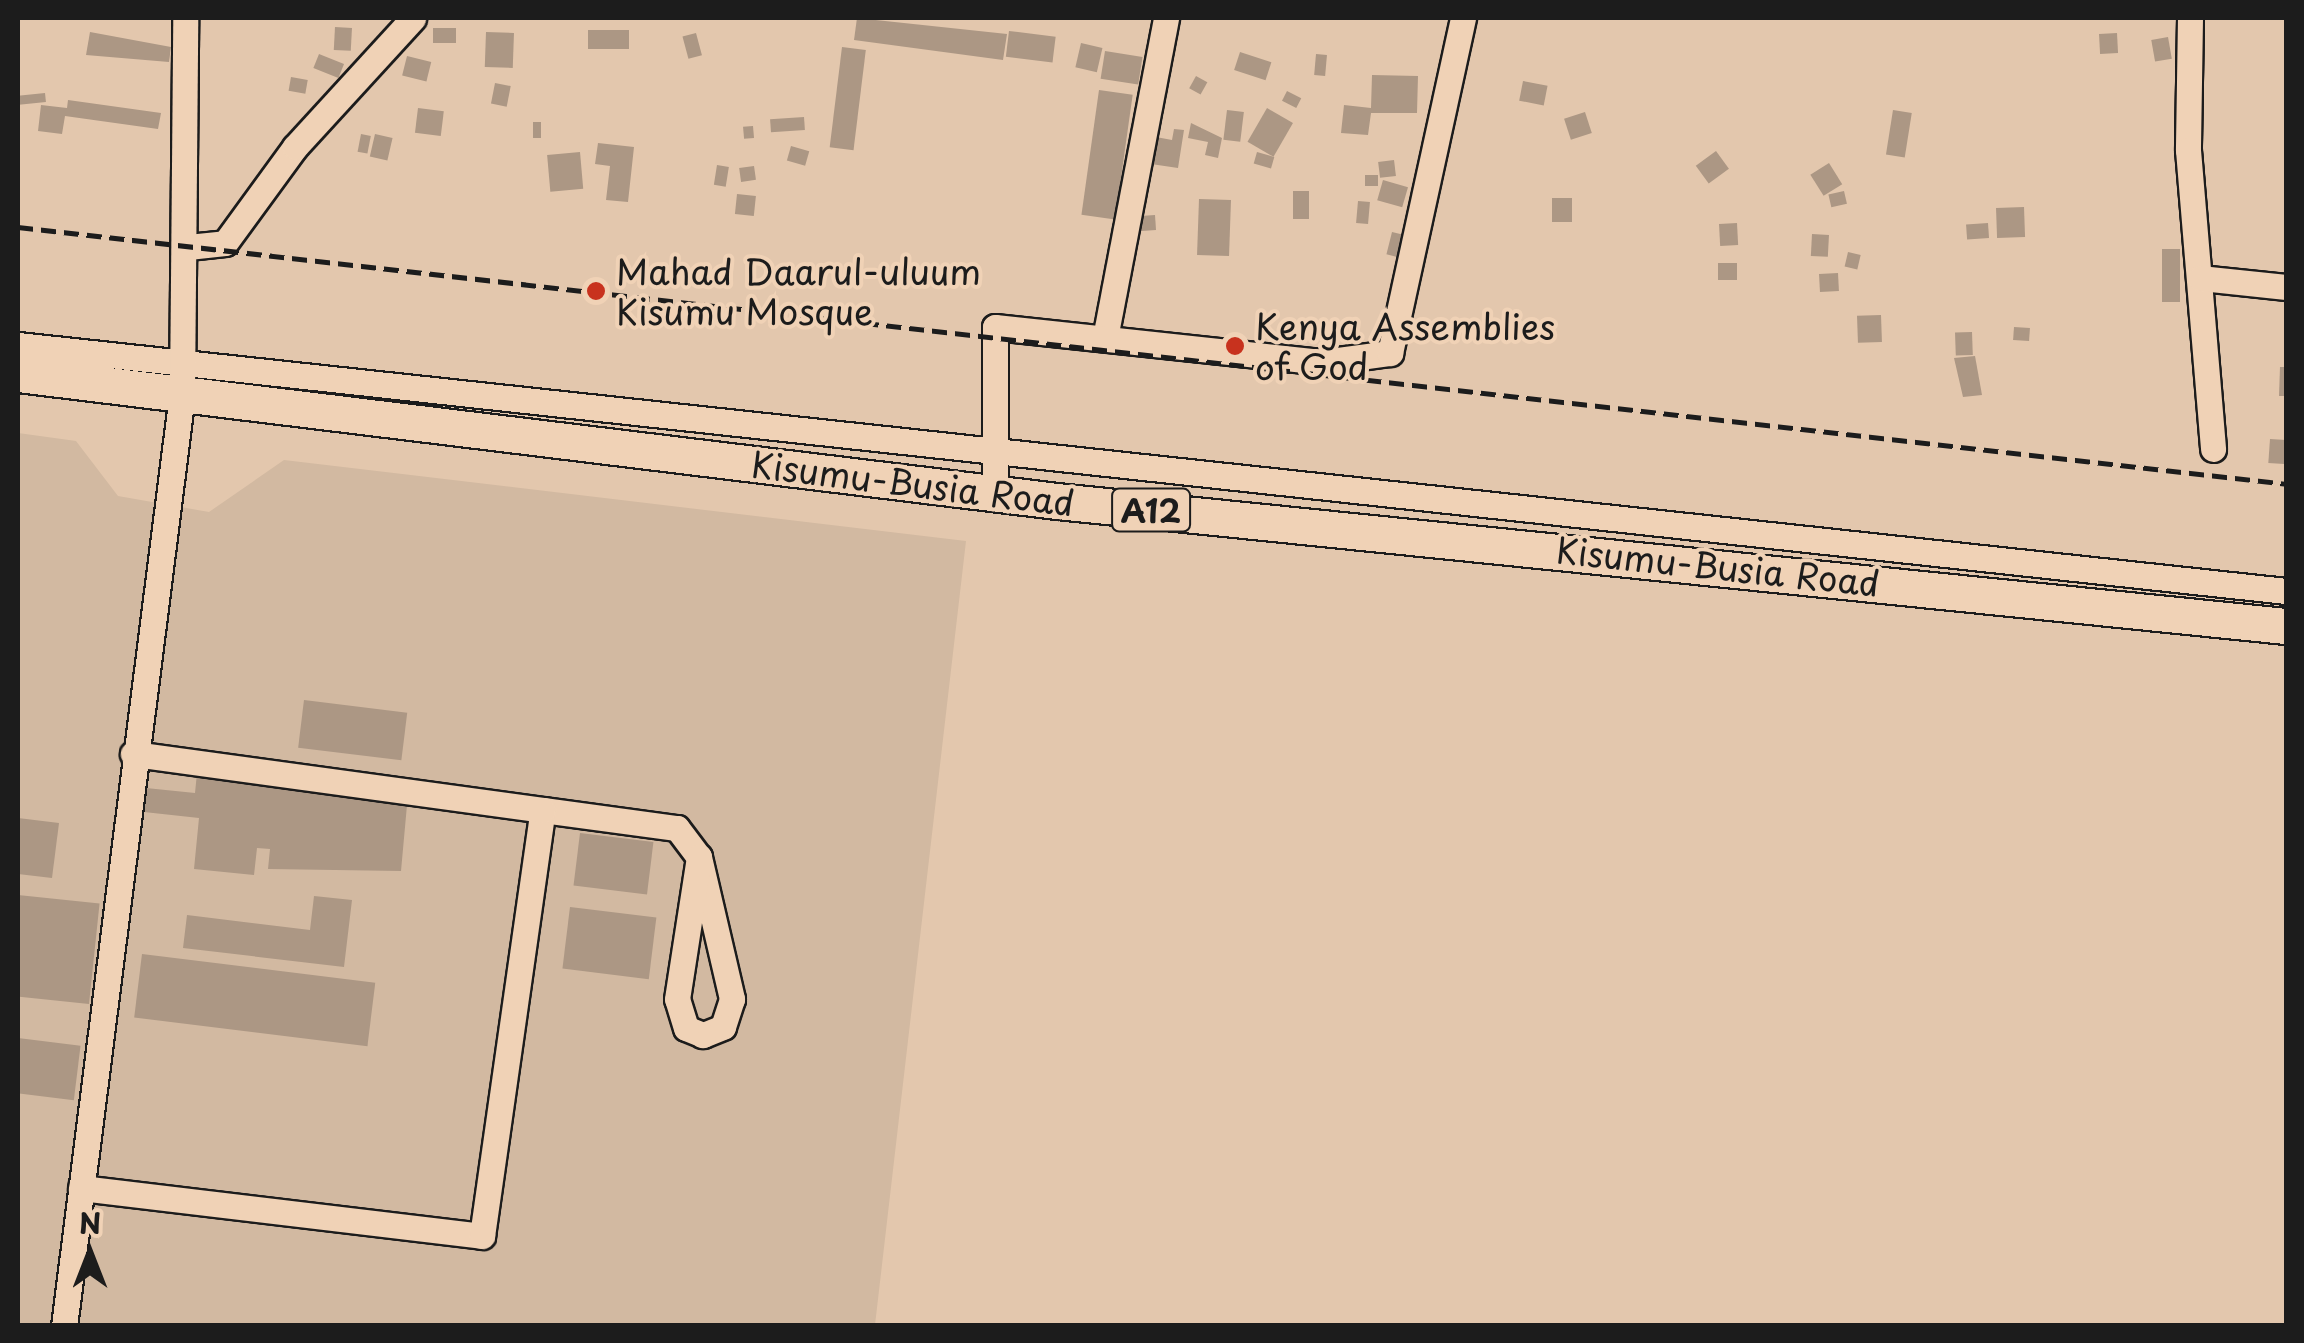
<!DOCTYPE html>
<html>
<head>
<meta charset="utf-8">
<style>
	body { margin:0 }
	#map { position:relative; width:2304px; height:1343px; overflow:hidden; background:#e3c7ad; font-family:"Playpen Sans",sans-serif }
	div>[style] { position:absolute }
	.built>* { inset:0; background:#d2b9a1 }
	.building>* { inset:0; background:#ac9784; transform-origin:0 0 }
	.roads { filter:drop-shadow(2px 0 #1c1c1c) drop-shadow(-2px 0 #1c1c1c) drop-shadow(0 2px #1c1c1c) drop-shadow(0 -2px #1c1c1c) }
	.minor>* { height:25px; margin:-12.5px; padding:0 12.5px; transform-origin:12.5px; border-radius:12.5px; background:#f0d2b6 }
	.highway>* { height:35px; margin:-17.5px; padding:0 17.5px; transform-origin:17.5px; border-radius:17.5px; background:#f0d2b6 }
	.rail>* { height:5px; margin-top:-2.5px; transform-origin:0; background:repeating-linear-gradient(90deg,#1c1c1c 0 15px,transparent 0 23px) }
	.dots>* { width:28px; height:28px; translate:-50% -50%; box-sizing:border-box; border:5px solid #f0d2b6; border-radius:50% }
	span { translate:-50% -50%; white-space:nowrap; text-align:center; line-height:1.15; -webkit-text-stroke:8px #f0d2b6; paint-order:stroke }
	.shield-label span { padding:2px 8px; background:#f0d2b6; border:2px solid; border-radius:8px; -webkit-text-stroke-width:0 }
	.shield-label { font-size:32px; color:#1c1c1c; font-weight:700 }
	.poi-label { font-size:35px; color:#1c1c1c }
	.left { translate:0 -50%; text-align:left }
	.street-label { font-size:35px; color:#1c1c1c }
	.frame { position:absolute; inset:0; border:20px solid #1c1c1c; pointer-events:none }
	.north { position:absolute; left:40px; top:1203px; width:100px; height:100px; -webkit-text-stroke:8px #f0d2b6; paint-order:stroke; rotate:0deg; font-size:28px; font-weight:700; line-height:40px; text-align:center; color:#1c1c1c }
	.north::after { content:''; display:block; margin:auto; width:35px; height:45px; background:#1c1c1c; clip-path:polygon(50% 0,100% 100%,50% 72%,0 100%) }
</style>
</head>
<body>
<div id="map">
	<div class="built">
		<i style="clip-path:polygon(18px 433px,76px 441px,118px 496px,209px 512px,284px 460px,966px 541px,875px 1325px,18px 1326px)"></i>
	</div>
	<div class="building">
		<i style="clip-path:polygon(857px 18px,1007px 34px,1003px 60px,854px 40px)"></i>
		<i style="left:335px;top:27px;width:17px;height:23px;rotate:3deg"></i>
		<i style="left:433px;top:28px;width:23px;height:15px"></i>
		<i style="left:588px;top:30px;width:41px;height:19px"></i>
		<i style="left:1009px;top:31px;width:47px;height:26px;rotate:7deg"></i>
		<i style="clip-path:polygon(90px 32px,171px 47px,169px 62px,86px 55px)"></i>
		<i style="left:486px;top:32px;width:28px;height:35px;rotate:2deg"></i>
		<i style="left:696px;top:33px;width:23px;height:14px;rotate:75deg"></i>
		<i style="left:2117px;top:33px;width:20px;height:18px;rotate:87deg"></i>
		<i style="left:2168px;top:37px;width:22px;height:17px;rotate:80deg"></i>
		<i style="left:1081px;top:43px;width:22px;height:25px;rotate:13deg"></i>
		<i style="left:842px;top:47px;width:24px;height:101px;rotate:7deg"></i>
		<i style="left:1105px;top:51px;width:38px;height:28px;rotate:9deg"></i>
		<i style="left:1240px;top:52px;width:33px;height:19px;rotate:18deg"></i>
		<i style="left:319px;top:54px;width:27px;height:15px;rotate:22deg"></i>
		<i style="left:1316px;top:54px;width:11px;height:21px;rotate:5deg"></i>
		<i style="left:407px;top:56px;width:25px;height:20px;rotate:14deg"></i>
		<i style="clip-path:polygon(1372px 75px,1418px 76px,1417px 113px,1371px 113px,1368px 135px,1341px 133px,1344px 105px,1371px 108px)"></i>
		<i style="left:1196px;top:76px;width:13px;height:14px;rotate:29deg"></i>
		<i style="left:291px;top:77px;width:17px;height:14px;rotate:10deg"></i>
		<i style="left:1523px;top:81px;width:25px;height:20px;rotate:11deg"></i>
		<i style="left:495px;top:83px;width:16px;height:21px;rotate:11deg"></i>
		<i style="left:1099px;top:90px;width:34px;height:126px;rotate:8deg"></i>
		<i style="left:1287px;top:91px;width:16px;height:11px;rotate:27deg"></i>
		<i style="left:45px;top:93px;width:9px;height:27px;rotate:84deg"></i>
		<i style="clip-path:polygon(68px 100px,161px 113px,158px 129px,65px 116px,62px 134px,38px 131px,41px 105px,67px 108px)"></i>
		<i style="left:418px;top:108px;width:26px;height:25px;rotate:7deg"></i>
		<i style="left:1267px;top:108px;width:30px;height:39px;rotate:30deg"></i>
		<i style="left:1227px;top:110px;width:17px;height:30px;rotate:7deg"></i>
		<i style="left:1893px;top:110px;width:19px;height:45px;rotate:9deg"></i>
		<i style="left:1585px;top:112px;width:22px;height:22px;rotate:72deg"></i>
		<i style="left:804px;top:117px;width:13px;height:34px;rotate:86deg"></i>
		<i style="left:533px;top:122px;width:8px;height:16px"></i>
		<i style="clip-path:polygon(1191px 123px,1222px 138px,1218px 158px,1205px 155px,1208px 142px,1188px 138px)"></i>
		<i style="left:753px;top:126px;width:12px;height:10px;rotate:85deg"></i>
		<i style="clip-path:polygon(1174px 129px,1184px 130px,1178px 168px,1151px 164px,1156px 137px,1172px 140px)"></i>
		<i style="left:361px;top:134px;width:10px;height:18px;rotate:11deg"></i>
		<i style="left:375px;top:134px;width:18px;height:23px;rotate:13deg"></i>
		<i style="clip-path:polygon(598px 143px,634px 147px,628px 202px,606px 200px,610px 166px,595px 164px)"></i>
		<i style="left:791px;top:146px;width:19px;height:15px;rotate:16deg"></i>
		<i style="left:1716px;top:151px;width:22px;height:25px;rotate:54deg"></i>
		<i style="left:580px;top:152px;width:37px;height:33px;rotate:85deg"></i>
		<i style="left:1257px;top:152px;width:18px;height:12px;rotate:16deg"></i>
		<i style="left:1394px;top:160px;width:16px;height:16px;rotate:83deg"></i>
		<i style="left:1829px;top:163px;width:25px;height:22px;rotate:58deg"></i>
		<i style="left:717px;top:165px;width:12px;height:20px;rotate:9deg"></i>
		<i style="left:754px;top:166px;width:14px;height:15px;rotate:82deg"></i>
		<i style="left:1365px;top:175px;width:13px;height:11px"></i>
		<i style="left:1383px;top:180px;width:26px;height:21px;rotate:16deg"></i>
		<i style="left:1293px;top:191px;width:16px;height:28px"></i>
		<i style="left:1844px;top:191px;width:13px;height:16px;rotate:77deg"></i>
		<i style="left:737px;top:194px;width:19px;height:20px;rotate:6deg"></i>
		<i style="left:1552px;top:198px;width:20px;height:24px"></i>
		<i style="left:1199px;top:199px;width:32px;height:56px;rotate:2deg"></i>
		<i style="left:1358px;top:201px;width:12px;height:22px;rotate:5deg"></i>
		<i style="left:2024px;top:207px;width:30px;height:28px;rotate:88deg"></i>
		<i style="left:1155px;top:215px;width:15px;height:18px;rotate:86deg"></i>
		<i style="left:1737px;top:223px;width:22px;height:18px;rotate:87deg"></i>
		<i style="left:1988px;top:223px;width:15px;height:22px;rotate:86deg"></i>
		<i style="left:1392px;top:232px;width:16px;height:23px;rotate:14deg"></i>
		<i style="left:1812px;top:234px;width:17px;height:22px;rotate:3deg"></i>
		<i style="left:2162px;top:249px;width:18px;height:53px"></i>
		<i style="left:1848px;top:252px;width:13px;height:15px;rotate:13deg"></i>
		<i style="left:1718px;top:263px;width:19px;height:17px"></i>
		<i style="left:1838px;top:273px;width:18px;height:19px;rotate:87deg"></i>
		<i style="left:1881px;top:315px;width:27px;height:24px;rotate:88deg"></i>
		<i style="left:2014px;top:327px;width:16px;height:13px;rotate:4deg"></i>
		<i style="left:1972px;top:332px;width:23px;height:17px;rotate:88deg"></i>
		<i style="clip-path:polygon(1975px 356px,1982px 395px,1963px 397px,1954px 358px)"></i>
		<i style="clip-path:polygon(2280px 367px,2286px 367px,2286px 396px,2279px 396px)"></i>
		<i style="left:2270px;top:439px;width:16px;height:24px;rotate:4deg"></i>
		<i style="left:304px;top:700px;width:104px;height:48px;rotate:7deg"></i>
		<i style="clip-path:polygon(197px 773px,408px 794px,401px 871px,268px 869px,270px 849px,257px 848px,254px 875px,194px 869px,199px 818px,144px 812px,146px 788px,195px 793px)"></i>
		<i style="clip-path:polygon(18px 818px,59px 823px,52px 878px,18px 874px)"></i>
		<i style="left:580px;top:833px;width:74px;height:53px;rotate:7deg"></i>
		<i style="left:18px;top:895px;width:82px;height:101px;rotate:6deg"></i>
		<i style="clip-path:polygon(314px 896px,352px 900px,344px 967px,183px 948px,187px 915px,310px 930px)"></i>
		<i style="left:570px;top:907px;width:87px;height:62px;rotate:7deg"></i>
		<i style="left:142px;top:954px;width:235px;height:64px;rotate:7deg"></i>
		<i style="left:18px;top:1038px;width:63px;height:55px;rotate:7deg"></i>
	</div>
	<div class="roads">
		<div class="minor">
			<i style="left:2190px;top:18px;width:132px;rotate:90.9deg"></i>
			<i style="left:2188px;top:150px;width:300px;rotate:85.2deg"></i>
			<i style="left:188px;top:247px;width:37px;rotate:-6deg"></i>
			<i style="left:225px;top:243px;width:119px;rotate:-53.9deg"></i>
			<i style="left:295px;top:147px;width:175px;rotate:-47.5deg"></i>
			<i style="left:2200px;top:278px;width:86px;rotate:6deg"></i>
			<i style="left:1106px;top:333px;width:321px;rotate:-79.2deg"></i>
			<i style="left:18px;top:345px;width:2281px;rotate:6.19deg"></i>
			<i style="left:995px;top:493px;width:166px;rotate:-90deg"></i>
			<i style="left:995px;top:327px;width:330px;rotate:6.1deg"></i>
			<i style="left:1323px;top:362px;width:68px;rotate:-7.7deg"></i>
			<i style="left:1390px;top:353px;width:343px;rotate:-77.7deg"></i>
			<i style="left:543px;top:810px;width:135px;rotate:7.7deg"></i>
			<i style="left:677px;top:828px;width:36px;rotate:53deg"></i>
			<i style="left:699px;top:857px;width:146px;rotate:76.9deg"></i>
			<i style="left:732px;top:999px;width:29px;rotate:108deg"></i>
			<i style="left:723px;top:1027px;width:22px;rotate:158deg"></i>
			<i style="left:703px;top:1035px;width:18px;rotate:-158deg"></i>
			<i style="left:686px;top:1028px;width:30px;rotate:-107deg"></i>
			<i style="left:677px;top:999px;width:144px;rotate:-81.2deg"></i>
			<i style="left:81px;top:1188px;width:404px;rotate:6.8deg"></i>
			<i style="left:482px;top:1236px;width:430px;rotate:-81.9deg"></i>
			<i style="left:543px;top:810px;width:414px;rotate:-172.2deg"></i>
			<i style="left:64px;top:1326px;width:938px;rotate:-82.78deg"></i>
			<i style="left:182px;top:395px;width:377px;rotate:-89.5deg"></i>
		</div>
		<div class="highway">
			<i style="left:18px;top:374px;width:1047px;rotate:6.97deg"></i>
			<i style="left:1057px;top:501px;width:1235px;rotate:5.81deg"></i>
		</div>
	</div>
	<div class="rail">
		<i style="left:18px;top:227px;width:2283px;rotate:6.46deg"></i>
	</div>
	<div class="dots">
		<i style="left:596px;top:291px;background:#c8321e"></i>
		<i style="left:1235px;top:346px;background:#c8321e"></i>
	</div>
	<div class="shield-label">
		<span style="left:1151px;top:510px">A12</span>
	</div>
	<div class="poi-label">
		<span class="left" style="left:616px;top:291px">Mahad Daarul-uluum<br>Kisumu Mosque</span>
		<span class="left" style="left:1255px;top:346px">Kenya Assemblies<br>of God</span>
	</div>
	<div class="street-label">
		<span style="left:913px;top:483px;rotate:7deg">Kisumu-Busia Road</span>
		<span style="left:1718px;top:566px;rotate:6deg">Kisumu-Busia Road</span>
	</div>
	<div class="frame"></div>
	<div class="north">N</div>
</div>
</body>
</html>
